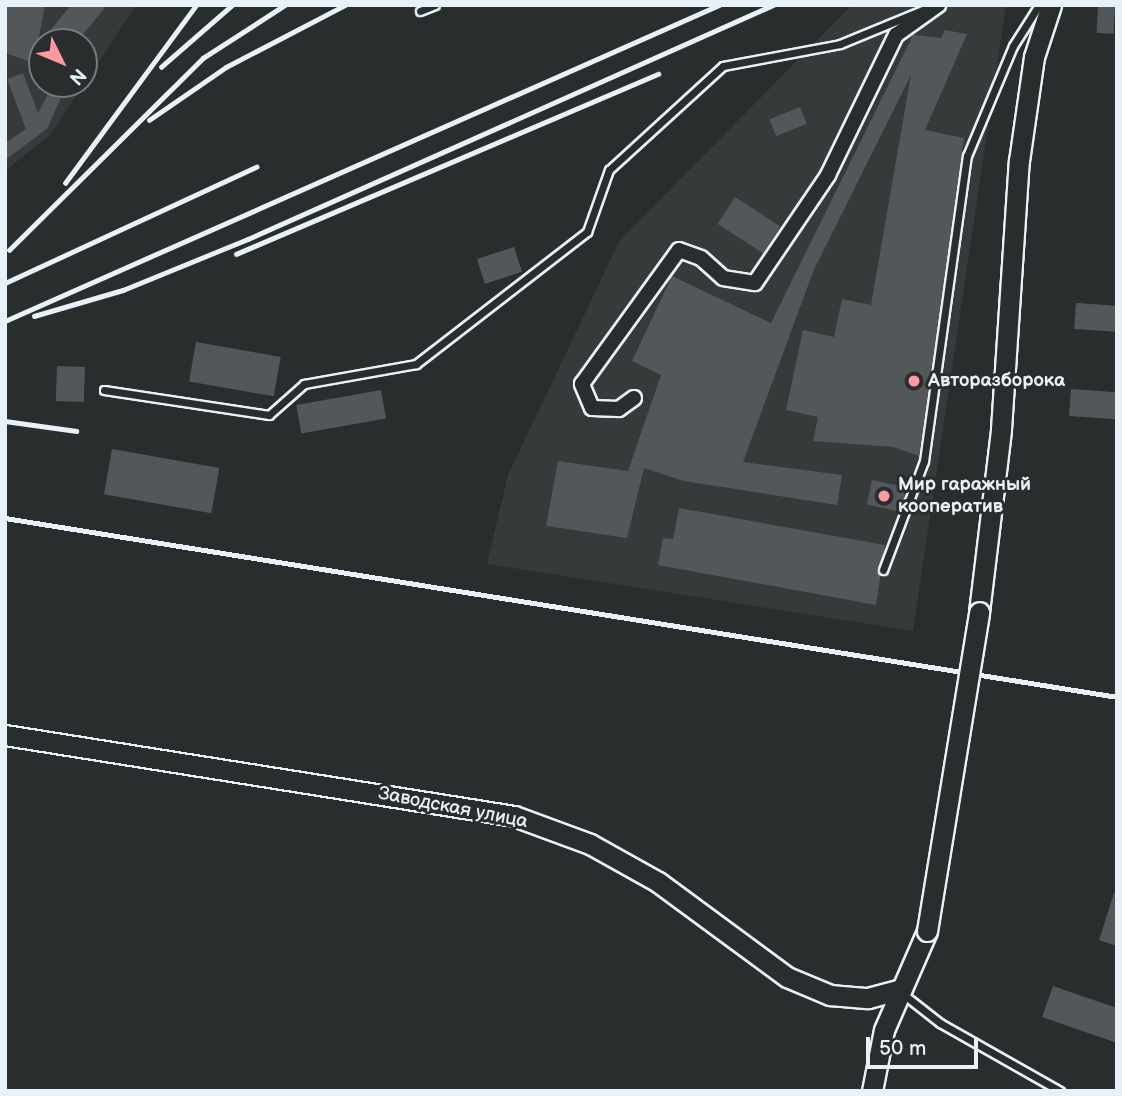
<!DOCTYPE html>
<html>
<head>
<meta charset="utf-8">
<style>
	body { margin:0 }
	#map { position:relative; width:1122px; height:1096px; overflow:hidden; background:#2a2d2e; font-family:"Balsamiq Sans",sans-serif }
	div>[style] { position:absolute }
	.built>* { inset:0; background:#363a3b }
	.building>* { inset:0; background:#535759; transform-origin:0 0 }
	.roads { filter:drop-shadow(2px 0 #e8f1f8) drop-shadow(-2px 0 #e8f1f8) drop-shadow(0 2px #e8f1f8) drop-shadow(0 -2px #e8f1f8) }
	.lane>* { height:7px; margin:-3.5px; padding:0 3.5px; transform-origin:3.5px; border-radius:3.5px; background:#2a2d2e }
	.street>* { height:14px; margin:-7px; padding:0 7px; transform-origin:7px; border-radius:7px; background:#2a2d2e }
	.secondary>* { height:19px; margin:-9.5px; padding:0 9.5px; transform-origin:9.5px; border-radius:9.5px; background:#2a2d2e }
	.rail>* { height:4.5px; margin:-2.25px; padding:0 2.25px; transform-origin:2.25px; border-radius:2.25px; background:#e8f1f8 }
	.bridges { filter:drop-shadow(2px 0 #e8f1f8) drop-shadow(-2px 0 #e8f1f8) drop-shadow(0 2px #e8f1f8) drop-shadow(0 -2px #e8f1f8) }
	.secondary-bridge>* { height:19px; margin:-9.5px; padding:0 9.5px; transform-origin:9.5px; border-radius:9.5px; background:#2a2d2e }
	.dots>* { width:19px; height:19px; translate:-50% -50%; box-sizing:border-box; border:4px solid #2a2d2e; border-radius:50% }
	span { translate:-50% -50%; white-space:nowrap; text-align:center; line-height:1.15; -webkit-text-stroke:6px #2a2d2e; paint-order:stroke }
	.poi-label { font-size:19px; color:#e8f1f8; font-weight:700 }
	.left { translate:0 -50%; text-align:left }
	.street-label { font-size:19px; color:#e8f1f8 }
	.frame { position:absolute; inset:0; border:7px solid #e8f1f8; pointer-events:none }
	.north { position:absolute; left:28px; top:28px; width:70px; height:70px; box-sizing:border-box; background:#2a2d2e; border:2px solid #767b7f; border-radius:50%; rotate:133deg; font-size:19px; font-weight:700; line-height:28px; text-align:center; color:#e8f1f8 }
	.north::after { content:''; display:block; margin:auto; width:24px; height:32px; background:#ff9aa2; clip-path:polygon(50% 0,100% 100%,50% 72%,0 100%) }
	.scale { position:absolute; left:866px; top:1037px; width:112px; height:32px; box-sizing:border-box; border:4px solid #e8f1f8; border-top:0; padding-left:9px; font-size:21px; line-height:24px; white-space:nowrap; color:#e8f1f8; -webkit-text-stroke:5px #2a2d2e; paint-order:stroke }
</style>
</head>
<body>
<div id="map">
	<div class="built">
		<i style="clip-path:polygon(5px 5px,136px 5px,84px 84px,84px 42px,42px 42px,42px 84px,84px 84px,50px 135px,5px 171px)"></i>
		<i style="clip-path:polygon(852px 5px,1006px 5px,913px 631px,487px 564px,508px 475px,620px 240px)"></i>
	</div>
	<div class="building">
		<i style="clip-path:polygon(5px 5px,45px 5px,37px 47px,71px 5px,107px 5px,77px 42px,42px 42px,42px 66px,5px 53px)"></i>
		<i style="left:1098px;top:5px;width:17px;height:28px;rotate:3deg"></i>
		<i style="clip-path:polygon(945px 30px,967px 34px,925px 130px,964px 138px,919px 456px,893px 447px,813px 441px,818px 417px,786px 410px,803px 330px,834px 337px,842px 299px,871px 305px,911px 75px,813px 272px,743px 462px,842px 475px,837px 505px,684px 481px,644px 468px,627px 538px,546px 526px,558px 461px,628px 471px,661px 375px,632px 361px,672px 276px,771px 323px,913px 35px,941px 38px)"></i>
		<i style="clip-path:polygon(23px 73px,38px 113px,53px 84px,67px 84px,47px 129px,5px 160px,5px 143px,26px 129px,7px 79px)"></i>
		<i style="left:800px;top:107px;width:18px;height:33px;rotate:68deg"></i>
		<i style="left:735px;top:197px;width:54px;height:32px;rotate:33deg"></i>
		<i style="left:514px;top:247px;width:26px;height:39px;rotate:72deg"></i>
		<i style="left:1076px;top:303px;width:41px;height:26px;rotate:4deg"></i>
		<i style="left:196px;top:342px;width:86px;height:40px;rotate:10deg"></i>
		<i style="left:57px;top:366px;width:28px;height:35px;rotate:2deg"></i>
		<i style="left:1071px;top:389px;width:46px;height:27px;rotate:4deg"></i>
		<i style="left:381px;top:390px;width:29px;height:86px;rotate:80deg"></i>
		<i style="left:112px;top:449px;width:109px;height:46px;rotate:10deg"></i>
		<i style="left:872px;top:480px;width:35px;height:25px;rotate:12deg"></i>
		<i style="clip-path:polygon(679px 508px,885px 545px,876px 605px,658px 565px,663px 538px,673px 539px)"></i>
		<i style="clip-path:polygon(1114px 893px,1117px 894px,1117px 946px,1099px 940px)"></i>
		<i style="clip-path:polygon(1053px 986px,1117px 1008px,1117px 1043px,1042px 1017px)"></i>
	</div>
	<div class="roads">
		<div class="lane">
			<i style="left:420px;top:11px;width:16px;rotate:-22deg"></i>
			<i style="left:104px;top:390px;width:167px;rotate:8.6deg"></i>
			<i style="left:269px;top:415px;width:47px;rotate:-41.5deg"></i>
			<i style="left:304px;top:384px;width:114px;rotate:-10.1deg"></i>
			<i style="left:416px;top:364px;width:216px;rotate:-37.7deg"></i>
			<i style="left:587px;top:232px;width:66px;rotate:-70.5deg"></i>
			<i style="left:609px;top:170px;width:154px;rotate:-42.4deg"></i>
			<i style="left:723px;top:66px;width:119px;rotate:-10.6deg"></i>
			<i style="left:840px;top:44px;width:92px;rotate:-22.4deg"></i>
			<i style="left:883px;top:570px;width:116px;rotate:-69.4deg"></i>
			<i style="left:924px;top:461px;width:308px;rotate:-82deg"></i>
			<i style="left:967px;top:156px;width:119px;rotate:-67.3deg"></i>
			<i style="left:1013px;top:46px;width:49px;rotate:-57.6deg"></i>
			<i style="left:903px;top:994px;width:47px;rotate:38.1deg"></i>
			<i style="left:940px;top:1023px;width:138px;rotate:29.5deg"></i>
		</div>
		<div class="street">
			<i style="left:634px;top:398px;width:19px;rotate:144deg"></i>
			<i style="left:619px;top:409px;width:27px;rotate:-178deg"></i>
			<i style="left:592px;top:408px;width:26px;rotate:-113deg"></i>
			<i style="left:582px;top:384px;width:165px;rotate:-54.1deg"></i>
			<i style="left:679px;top:250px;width:23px;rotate:20deg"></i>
			<i style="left:701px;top:258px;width:30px;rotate:42deg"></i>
			<i style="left:723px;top:278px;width:32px;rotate:9deg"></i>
			<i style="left:755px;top:283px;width:130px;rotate:-55.9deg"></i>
			<i style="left:828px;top:175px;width:156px;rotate:-64.1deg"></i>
			<i style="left:896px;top:35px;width:52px;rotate:-35.5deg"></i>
		</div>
		<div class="secondary">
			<i style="left:979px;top:612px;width:184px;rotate:-83.1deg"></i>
			<i style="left:1001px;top:429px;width:269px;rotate:-86.2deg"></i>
			<i style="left:1019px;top:161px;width:105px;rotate:-81.8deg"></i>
			<i style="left:1034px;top:57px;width:55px;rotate:-71.9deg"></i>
			<i style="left:5px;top:735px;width:515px;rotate:9.04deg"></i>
			<i style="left:514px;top:816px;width:81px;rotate:20.2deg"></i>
			<i style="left:590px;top:844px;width:78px;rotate:29.2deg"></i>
			<i style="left:658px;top:882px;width:160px;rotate:36.4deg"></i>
			<i style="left:787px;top:977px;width:47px;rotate:22.7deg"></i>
			<i style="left:830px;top:995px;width:38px;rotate:5deg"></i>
			<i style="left:868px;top:998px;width:31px;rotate:-15deg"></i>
			<i style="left:872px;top:1091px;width:62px;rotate:-78.9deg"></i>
			<i style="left:884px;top:1030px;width:108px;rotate:-66.5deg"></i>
		</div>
	</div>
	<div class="rail">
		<i style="left:161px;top:67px;width:94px;rotate:-41.1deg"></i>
		<i style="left:149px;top:120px;width:93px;rotate:-34.5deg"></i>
		<i style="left:226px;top:67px;width:134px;rotate:-27.5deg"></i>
		<i style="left:65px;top:183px;width:221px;rotate:-53.6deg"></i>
		<i style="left:9px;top:250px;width:273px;rotate:-44.7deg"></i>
		<i style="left:203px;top:58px;width:98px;rotate:-32.9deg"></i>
		<i style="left:236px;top:254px;width:459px;rotate:-23.1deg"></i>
		<i style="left:5px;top:283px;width:277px;rotate:-24.8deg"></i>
		<i style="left:34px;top:316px;width:93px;rotate:-16.3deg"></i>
		<i style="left:123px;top:290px;width:135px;rotate:-22.2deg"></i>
		<i style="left:248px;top:239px;width:575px;rotate:-24.02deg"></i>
		<i style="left:5px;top:321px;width:781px;rotate:-23.87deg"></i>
		<i style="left:5px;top:421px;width:72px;rotate:8deg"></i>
		<i style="left:5px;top:518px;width:1126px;rotate:9.14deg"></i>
	</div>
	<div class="bridges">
		<div class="secondary-bridge">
			<i style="left:927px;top:931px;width:323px;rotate:-80.7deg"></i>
		</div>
	</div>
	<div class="dots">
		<i style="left:914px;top:381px;background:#ff9aa2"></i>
		<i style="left:884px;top:496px;background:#ff9aa2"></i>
	</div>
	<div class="poi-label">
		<span class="left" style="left:928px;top:381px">Авторазборока</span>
		<span class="left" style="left:898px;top:496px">Мир гаражный<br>кооператив</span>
	</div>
	<div class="street-label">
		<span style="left:453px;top:808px;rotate:11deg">Заводская улица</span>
	</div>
	<div class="frame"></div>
	<div class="north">N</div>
	<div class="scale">50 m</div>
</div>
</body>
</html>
